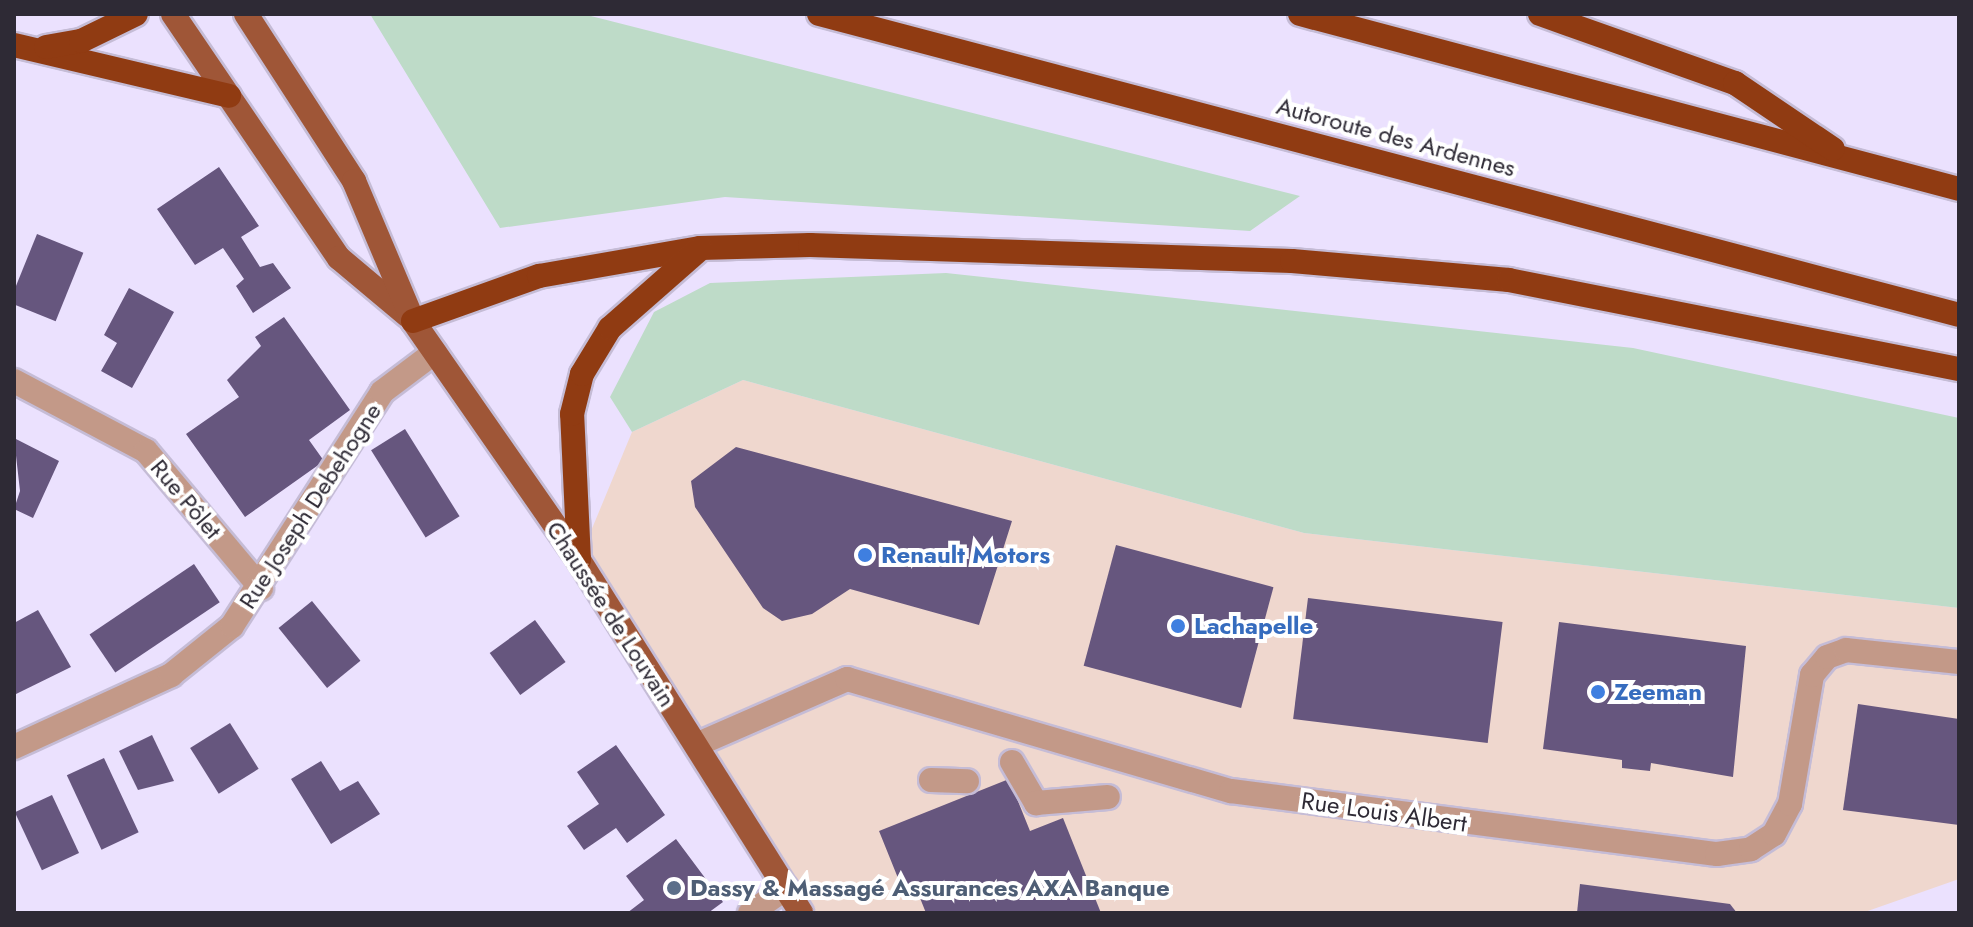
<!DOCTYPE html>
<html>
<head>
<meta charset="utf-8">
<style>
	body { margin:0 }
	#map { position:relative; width:1973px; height:927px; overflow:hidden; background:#ebe1fe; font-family:Jost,sans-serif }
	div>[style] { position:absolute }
	.commercial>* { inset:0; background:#efd7ce }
	.green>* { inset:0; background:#bedbc8 }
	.building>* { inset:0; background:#66567e; transform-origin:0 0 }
	.roads { filter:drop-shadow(2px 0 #c5bcd6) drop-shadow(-2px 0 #c5bcd6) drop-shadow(0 2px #c5bcd6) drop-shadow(0 -2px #c5bcd6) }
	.minor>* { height:24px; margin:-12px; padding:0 12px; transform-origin:12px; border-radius:12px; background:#c39988 }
	.major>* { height:24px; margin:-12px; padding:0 12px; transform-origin:12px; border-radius:12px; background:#9f5637 }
	.highway>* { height:24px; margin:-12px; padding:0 12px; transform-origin:12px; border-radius:12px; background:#903b12 }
	.dots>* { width:22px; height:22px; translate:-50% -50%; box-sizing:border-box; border:4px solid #fff; border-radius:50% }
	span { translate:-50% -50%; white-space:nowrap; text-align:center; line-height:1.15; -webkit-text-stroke:8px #fff; paint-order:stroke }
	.street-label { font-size:24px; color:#2e2a35 }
	.shop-label { font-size:24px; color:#366cbe; font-weight:700 }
	.left { translate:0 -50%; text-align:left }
	.service-label { font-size:24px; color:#4e5e75; font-weight:700 }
	.frame { position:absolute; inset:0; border:16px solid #2e2a35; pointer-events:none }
</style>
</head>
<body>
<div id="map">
	<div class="commercial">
		<i style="clip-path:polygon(743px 380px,1304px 533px,1959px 608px,1959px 879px,1862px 913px,801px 913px,579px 560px,632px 432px)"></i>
	</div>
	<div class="green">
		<i style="clip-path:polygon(370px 14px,583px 14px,1300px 196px,1250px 231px,725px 197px,500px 228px)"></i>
		<i style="clip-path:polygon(946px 273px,1633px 348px,1959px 418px,1959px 608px,1304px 533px,743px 380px,632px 432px,610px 397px,654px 312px,710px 283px)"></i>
	</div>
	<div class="building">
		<i style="clip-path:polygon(219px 167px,259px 226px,241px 237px,260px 267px,273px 263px,291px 288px,253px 313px,236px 286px,244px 279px,223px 248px,195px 265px,157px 209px)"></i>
		<i style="left:37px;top:234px;width:50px;height:74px;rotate:22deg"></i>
		<i style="clip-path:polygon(129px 288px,174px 312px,132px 388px,101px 371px,117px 343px,104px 335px)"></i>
		<i style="clip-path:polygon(284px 317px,350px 410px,309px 440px,324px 461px,245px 517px,186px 434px,239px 397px,227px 380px,261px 346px,255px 337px)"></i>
		<i style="left:405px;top:429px;width:103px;height:40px;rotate:58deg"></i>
		<i style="clip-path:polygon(14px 438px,59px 461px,33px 518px,14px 509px,20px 491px)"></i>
		<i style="clip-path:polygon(736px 447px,1012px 521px,979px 625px,850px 589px,812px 614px,782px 621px,763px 608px,695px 507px,691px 481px)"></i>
		<i style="left:1116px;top:545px;width:163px;height:125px;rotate:15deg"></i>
		<i style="left:194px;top:564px;width:46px;height:126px;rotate:56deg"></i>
		<i style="left:1308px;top:598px;width:196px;height:122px;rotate:7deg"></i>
		<i style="left:312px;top:601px;width:77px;height:43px;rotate:51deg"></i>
		<i style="clip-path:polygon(38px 610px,71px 667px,14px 695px,14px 623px)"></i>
		<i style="left:535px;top:620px;width:52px;height:56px;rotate:54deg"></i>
		<i style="clip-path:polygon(1559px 622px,1746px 646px,1733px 777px,1651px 763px,1650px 771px,1622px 768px,1622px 760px,1543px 749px)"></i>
		<i style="clip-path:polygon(1858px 704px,1959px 719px,1959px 825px,1843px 810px)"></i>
		<i style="left:230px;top:723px;width:54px;height:47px;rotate:58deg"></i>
		<i style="clip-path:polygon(152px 735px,174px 781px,138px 790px,119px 751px)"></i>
		<i style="clip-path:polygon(616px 745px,665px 815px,627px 843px,616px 828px,584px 850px,567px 826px,599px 804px,577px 772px)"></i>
		<i style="left:104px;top:758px;width:82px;height:41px;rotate:65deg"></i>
		<i style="clip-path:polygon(321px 761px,340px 791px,358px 781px,380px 814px,331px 844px,291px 779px)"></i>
		<i style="clip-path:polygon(1009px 779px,1030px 831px,1063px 818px,1101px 913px,926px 913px,916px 888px,904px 893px,879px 831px)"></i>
		<i style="left:52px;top:795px;width:64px;height:41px;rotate:65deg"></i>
		<i style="clip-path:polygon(676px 839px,723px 902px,708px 913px,627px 913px,644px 900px,626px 876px)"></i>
		<i style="clip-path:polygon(1580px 884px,1730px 904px,1737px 913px,1577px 913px)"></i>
	</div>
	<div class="roads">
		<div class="minor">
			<i style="left:14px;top:381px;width:149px;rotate:27.9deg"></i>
			<i style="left:146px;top:451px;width:179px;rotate:50deg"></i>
			<i style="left:696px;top:745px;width:165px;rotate:-23.6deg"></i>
			<i style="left:847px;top:679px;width:400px;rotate:16.3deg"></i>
			<i style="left:1231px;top:791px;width:490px;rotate:7.4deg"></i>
			<i style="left:1717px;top:854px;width:34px;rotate:-8deg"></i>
			<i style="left:1751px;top:849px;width:27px;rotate:-33deg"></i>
			<i style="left:1774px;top:834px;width:34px;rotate:-62deg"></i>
			<i style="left:1790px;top:804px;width:131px;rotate:-80.3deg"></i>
			<i style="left:1812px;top:675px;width:23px;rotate:-50deg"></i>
			<i style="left:1827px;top:657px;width:20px;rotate:-20deg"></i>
			<i style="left:1846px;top:650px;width:114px;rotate:6.1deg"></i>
			<i style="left:14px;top:747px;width:173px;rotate:-24.6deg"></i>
			<i style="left:171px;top:675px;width:78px;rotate:-38.8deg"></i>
			<i style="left:232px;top:626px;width:278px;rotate:-57.3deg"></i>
			<i style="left:382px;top:392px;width:66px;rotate:-37deg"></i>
			<i style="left:1012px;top:762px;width:48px;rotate:59.7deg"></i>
			<i style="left:1036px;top:803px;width:72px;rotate:-4.8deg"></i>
			<i style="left:931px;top:780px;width:36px;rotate:2deg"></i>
			<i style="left:750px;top:913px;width:44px;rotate:-34.8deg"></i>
		</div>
		<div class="major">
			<i style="left:173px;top:14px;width:295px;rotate:55.8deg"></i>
			<i style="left:339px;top:258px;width:90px;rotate:40deg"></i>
			<i style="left:246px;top:14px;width:199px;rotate:57.1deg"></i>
			<i style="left:354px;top:181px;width:152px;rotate:67.1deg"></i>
			<i style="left:413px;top:321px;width:291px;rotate:55.2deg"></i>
			<i style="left:579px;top:560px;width:417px;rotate:57.8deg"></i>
		</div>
		<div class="highway">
			<i style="left:819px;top:14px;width:1179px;rotate:14.79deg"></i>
			<i style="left:1300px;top:14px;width:682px;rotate:14.87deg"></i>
			<i style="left:1540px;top:14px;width:207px;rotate:19.5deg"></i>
			<i style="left:1735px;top:83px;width:118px;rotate:34deg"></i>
			<i style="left:14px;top:45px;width:221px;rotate:13.3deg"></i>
			<i style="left:46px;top:47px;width:36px;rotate:-10deg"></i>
			<i style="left:81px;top:41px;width:61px;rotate:-26.1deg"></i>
			<i style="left:413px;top:321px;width:134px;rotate:-19.7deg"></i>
			<i style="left:539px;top:276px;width:163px;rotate:-9.9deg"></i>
			<i style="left:700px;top:248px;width:110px;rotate:-1.6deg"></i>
			<i style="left:810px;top:245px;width:482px;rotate:1.9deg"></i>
			<i style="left:1292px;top:261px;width:218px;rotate:5deg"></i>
			<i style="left:1509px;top:280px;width:459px;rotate:11.2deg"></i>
			<i style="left:579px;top:560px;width:146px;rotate:-92.7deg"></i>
			<i style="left:572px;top:414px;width:41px;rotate:-76deg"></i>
			<i style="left:582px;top:374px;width:54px;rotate:-58.7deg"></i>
			<i style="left:610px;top:328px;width:120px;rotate:-41.3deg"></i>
		</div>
	</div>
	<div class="dots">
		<i style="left:865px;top:555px;background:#3f7fe0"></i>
		<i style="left:1178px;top:626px;background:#3f7fe0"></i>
		<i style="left:1598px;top:692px;background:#3f7fe0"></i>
		<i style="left:674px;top:888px;background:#5c6f8a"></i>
	</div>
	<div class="street-label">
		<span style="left:1396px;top:137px;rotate:15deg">Autoroute des Ardennes</span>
		<span style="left:186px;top:499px;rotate:50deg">Rue Pôlet</span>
		<span style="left:310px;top:506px;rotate:-57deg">Rue Joseph Debehogne</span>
		<span style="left:611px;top:614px;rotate:57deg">Chaussée de Louvain</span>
		<span style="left:1384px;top:812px;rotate:8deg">Rue Louis Albert</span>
	</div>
	<div class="shop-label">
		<span class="left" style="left:881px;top:555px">Renault Motors</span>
		<span class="left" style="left:1194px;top:626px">Lachapelle</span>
		<span class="left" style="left:1614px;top:692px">Zeeman</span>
	</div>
	<div class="service-label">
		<span class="left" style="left:690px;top:888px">Dassy &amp; Massagé Assurances AXA Banque</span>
	</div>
	<div class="frame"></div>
</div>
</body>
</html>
